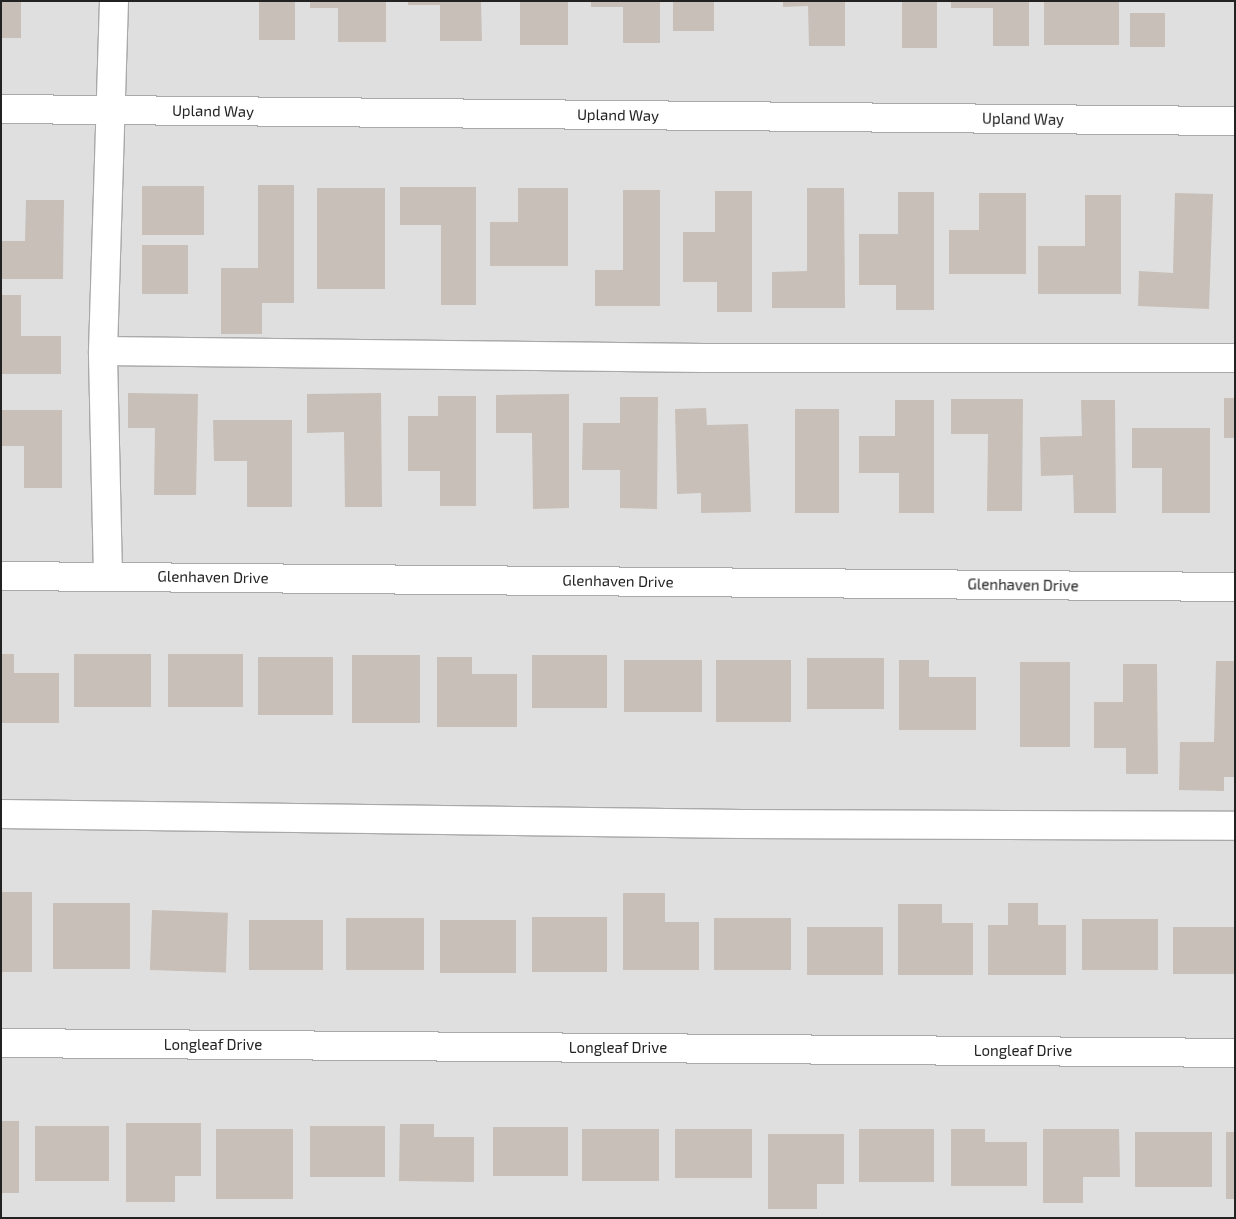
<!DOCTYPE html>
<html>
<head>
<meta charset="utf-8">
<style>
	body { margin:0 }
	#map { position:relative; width:1236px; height:1219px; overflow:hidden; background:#f2efe9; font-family:"Exo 2",sans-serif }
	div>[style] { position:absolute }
	.residential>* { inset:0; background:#e0dfdf; transform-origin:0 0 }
	.building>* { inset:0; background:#c7bfb8; transform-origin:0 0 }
	.roads { filter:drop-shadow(1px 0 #a9a9a9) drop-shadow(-1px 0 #a9a9a9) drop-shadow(0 1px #a9a9a9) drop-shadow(0 -1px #a9a9a9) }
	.minor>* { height:28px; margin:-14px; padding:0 14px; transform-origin:14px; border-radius:14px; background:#fff }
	span { translate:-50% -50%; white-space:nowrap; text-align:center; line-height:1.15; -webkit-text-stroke:5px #fff; paint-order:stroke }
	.street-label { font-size:15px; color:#222 }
	.frame { position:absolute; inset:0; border:2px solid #222; pointer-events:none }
</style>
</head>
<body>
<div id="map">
	<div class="residential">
		<i style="left:1px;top:1px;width:1234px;height:1217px"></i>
	</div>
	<div class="building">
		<i style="left:1px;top:1px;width:20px;height:37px"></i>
		<i style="left:259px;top:1px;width:36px;height:39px"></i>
		<i style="clip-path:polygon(310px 1px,386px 1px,386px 42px,338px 42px,338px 8px,310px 8px)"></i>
		<i style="clip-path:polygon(408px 1px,481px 1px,482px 41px,440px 41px,440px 5px,408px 5px)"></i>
		<i style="left:520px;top:1px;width:48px;height:44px"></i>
		<i style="clip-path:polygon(591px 1px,660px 1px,660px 43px,623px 43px,623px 7px,591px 7px)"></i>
		<i style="left:673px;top:1px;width:41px;height:30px"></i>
		<i style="clip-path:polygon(783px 1px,845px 1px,845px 46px,809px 46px,808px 6px,783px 7px)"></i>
		<i style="left:902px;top:1px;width:35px;height:47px"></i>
		<i style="clip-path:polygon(951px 1px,1029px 1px,1029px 46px,993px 46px,993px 8px,951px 8px)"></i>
		<i style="left:1044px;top:1px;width:75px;height:44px"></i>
		<i style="left:1130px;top:13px;width:35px;height:34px"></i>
		<i style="clip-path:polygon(258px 185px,294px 185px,294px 303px,262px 303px,262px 334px,221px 334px,221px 268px,258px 268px)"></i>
		<i style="left:142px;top:186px;width:62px;height:49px"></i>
		<i style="clip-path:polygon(400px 187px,476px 187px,476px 305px,441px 305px,441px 225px,400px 225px)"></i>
		<i style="left:317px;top:188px;width:68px;height:101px"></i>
		<i style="clip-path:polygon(518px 188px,568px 188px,568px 266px,490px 266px,490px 222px,518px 222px)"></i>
		<i style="clip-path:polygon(807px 188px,844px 188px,845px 308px,772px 308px,772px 272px,807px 271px)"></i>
		<i style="clip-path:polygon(623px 190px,660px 190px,660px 306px,595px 306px,595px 270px,623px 270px)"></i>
		<i style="clip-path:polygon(715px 191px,752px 191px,752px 312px,717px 312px,717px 282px,683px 282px,683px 232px,715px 232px)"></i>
		<i style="clip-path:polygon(898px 192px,934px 192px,934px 310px,896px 310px,896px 285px,859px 285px,859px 234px,898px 234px)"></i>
		<i style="clip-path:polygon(979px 193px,1026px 193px,1026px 274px,949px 274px,949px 230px,979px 230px)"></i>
		<i style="clip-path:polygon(1175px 193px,1213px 194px,1209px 309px,1138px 306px,1139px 271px,1173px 273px)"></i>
		<i style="clip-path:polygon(1085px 195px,1121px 195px,1121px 294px,1038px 294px,1038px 246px,1085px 246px)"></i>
		<i style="clip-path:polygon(26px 200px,64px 200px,63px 279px,1px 279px,1px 241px,25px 241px)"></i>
		<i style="left:142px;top:245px;width:46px;height:49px"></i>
		<i style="clip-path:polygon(1px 295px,21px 295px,21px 336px,61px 336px,61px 374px,1px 374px)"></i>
		<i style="clip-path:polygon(128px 393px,198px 394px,196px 495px,154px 495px,155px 428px,128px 428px)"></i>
		<i style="clip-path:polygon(381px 393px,382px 507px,345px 507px,344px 432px,307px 433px,307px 394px)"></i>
		<i style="clip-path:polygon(569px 394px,569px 508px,533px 509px,532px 433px,496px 433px,496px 395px)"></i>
		<i style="clip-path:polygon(438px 396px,476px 396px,476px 506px,440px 506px,440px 471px,408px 471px,408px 416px,438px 416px)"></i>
		<i style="clip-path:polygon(620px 397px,658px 397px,657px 509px,620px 508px,620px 470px,582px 470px,583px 423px,620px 423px)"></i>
		<i style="left:1224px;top:398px;width:11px;height:40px"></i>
		<i style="clip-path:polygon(951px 399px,1023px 399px,1022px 511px,987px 511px,988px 434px,951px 434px)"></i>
		<i style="clip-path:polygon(895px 400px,934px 400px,934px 513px,899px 513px,899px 473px,859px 473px,859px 436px,895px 436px)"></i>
		<i style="clip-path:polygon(1081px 400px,1115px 400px,1116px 513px,1074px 513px,1073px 475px,1041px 476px,1040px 437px,1082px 436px)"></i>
		<i style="clip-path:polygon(706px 408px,707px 425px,748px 424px,751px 512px,701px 513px,701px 493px,677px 494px,675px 409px)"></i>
		<i style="left:795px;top:409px;width:44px;height:104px"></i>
		<i style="clip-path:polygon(1px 410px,62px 410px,62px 488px,24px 488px,24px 446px,1px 446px)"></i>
		<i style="clip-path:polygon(213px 420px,292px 420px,292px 507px,247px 507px,247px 461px,214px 461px)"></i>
		<i style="clip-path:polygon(1132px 428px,1210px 428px,1210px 513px,1162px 513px,1162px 468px,1132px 468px)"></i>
		<i style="clip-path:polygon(1px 654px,14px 654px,14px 673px,59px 673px,59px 723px,1px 723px)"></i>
		<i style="left:74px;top:654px;width:77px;height:53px"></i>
		<i style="left:168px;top:654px;width:75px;height:53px"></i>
		<i style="left:352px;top:655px;width:68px;height:68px"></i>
		<i style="left:532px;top:655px;width:75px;height:53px"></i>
		<i style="left:258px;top:657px;width:75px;height:58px"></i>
		<i style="clip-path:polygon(437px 657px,472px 657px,472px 674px,517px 674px,517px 727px,437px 727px)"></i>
		<i style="left:807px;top:658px;width:77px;height:51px"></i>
		<i style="left:624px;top:660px;width:78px;height:52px"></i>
		<i style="left:716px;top:660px;width:75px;height:62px"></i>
		<i style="clip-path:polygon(899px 660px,929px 660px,929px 677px,976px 677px,976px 730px,899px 730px)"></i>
		<i style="clip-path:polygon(1216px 661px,1235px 661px,1235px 777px,1224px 777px,1224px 791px,1179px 790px,1180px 742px,1214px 742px)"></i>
		<i style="left:1020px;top:662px;width:50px;height:85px"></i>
		<i style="clip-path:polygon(1123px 664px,1157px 664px,1158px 774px,1126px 774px,1126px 748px,1094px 748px,1094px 702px,1123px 702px)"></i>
		<i style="left:1px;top:892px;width:31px;height:80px"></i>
		<i style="clip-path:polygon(623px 893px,665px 893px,665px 922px,699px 922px,699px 970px,623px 970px)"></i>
		<i style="left:53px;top:903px;width:77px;height:66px"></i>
		<i style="clip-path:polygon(1008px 903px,1038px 903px,1038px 925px,1066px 925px,1066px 975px,988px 975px,988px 925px,1008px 925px)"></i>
		<i style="clip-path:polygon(898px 904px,942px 904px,942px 923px,973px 923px,973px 975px,898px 975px)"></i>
		<i style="left:152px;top:910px;width:76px;height:60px;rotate:2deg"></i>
		<i style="left:532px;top:917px;width:75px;height:55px"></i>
		<i style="left:346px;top:918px;width:78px;height:52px"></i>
		<i style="left:714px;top:918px;width:77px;height:52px"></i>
		<i style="left:1082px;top:919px;width:76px;height:51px"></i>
		<i style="left:249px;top:920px;width:74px;height:50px"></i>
		<i style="left:440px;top:920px;width:76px;height:53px"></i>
		<i style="left:807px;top:927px;width:76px;height:48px"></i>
		<i style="left:1173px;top:927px;width:62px;height:47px"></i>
		<i style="left:1px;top:1121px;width:18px;height:72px"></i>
		<i style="clip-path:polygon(126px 1123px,201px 1123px,201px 1176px,175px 1176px,175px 1202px,126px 1202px)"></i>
		<i style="clip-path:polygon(400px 1124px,434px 1124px,434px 1137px,474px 1137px,474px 1182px,399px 1181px)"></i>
		<i style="left:35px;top:1126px;width:74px;height:55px"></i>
		<i style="left:310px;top:1126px;width:75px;height:51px"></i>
		<i style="left:493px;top:1127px;width:75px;height:49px"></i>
		<i style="left:216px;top:1129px;width:77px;height:70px"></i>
		<i style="left:582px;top:1129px;width:77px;height:52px"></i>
		<i style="left:675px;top:1129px;width:77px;height:49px"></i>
		<i style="left:859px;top:1129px;width:75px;height:53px"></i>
		<i style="clip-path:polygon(951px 1129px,985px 1129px,985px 1142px,1027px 1142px,1027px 1186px,951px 1186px)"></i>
		<i style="clip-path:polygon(1043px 1129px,1119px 1129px,1120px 1177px,1083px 1177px,1083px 1203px,1043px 1203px)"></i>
		<i style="left:1135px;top:1132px;width:77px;height:55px"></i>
		<i style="left:1226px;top:1132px;width:9px;height:67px"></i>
		<i style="clip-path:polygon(768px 1134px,844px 1134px,844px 1184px,817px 1184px,817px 1209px,768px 1209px)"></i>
	</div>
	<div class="roads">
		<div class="minor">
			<i style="left:1px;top:109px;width:1234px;rotate:0.56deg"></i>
			<i style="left:103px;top:351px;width:601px;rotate:0.67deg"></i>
			<i style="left:704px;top:358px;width:531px"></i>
			<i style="left:1px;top:576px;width:1234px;rotate:0.51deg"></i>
			<i style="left:108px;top:576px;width:225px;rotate:-91.3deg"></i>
			<i style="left:103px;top:351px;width:350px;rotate:-88.2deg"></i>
			<i style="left:1px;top:814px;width:741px;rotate:0.77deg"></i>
			<i style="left:742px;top:824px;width:493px;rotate:0.2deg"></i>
			<i style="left:1px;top:1043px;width:1234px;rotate:0.46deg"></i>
		</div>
	</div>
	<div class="street-label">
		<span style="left:213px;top:111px;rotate:1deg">Upland Way</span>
		<span style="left:618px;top:115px;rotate:1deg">Upland Way</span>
		<span style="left:1023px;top:119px;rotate:1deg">Upland Way</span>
		<span style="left:213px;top:577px;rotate:1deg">Glenhaven Drive</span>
		<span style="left:618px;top:581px;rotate:1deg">Glenhaven Drive</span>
		<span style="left:1023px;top:585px;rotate:1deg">Glenhaven Drive</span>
		<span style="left:213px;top:1045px">Longleaf Drive</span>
		<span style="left:618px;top:1048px">Longleaf Drive</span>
		<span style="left:1023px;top:1051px">Longleaf Drive</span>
	</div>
	<div class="frame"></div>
</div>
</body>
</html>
